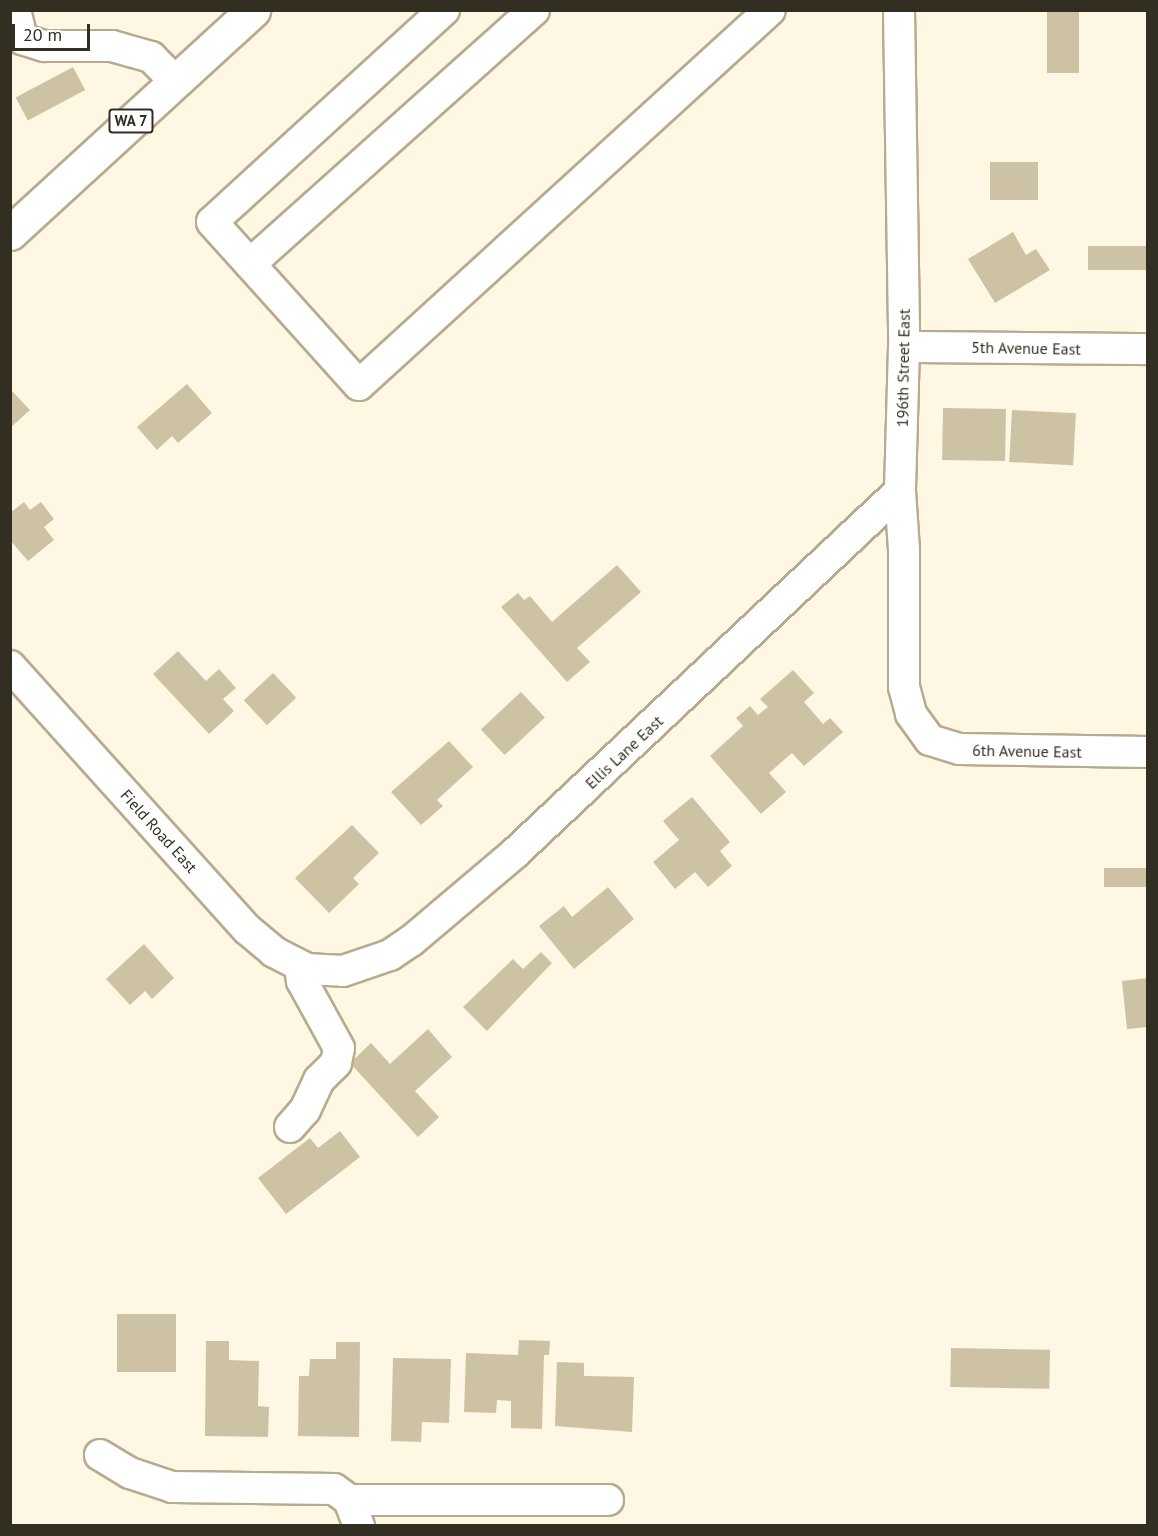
<!DOCTYPE html>
<html>
<head>
<meta charset="utf-8">
<style>
	body { margin:0 }
	#map { position:relative; width:1158px; height:1536px; overflow:hidden; background:#fef7e4; font-family:"PT Sans",sans-serif }
	div>[style] { position:absolute }
	.building>* { inset:0; background:#cdc2a4; transform-origin:0 0 }
	.roads { filter:drop-shadow(2px 0 #b7ab8e) drop-shadow(-2px 0 #b7ab8e) drop-shadow(0 2px #b7ab8e) drop-shadow(0 -2px #b7ab8e) }
	.minor>* { height:30px; margin:-15px; padding:0 15px; transform-origin:15px; border-radius:15px; background:#fff }
	.major>* { height:33px; margin:-16.5px; padding:0 16.5px; transform-origin:16.5px; border-radius:16.5px; background:#fff }
	span { translate:-50% -50%; white-space:nowrap; text-align:center; line-height:1.15; -webkit-text-stroke:6px #fff; paint-order:stroke }
	.shield-label span { padding:2px 4px; background:#fff; border:2px solid; border-radius:4px; -webkit-text-stroke-width:0 }
	.shield-label { font-size:15px; color:#322e22; font-weight:700 }
	.street-label { font-size:16px; color:#322e22 }
	.frame { position:absolute; inset:0; border:12px solid #322e22; pointer-events:none }
	.scale { position:absolute; left:12px; top:24px; width:78px; height:27px; box-sizing:border-box; border:3px solid #322e22; border-top:0; padding-left:8px; font-size:18px; line-height:21px; white-space:nowrap; color:#322e22; -webkit-text-stroke:4px #fff; paint-order:stroke }
</style>
</head>
<body>
<div id="map">
	<div class="building">
		<i style="left:1047px;top:10px;width:32px;height:63px"></i>
		<i style="left:73px;top:67px;width:26px;height:65px;rotate:62deg"></i>
		<i style="left:990px;top:162px;width:48px;height:38px"></i>
		<i style="clip-path:polygon(1013px 232px,1026px 255px,1036px 249px,1050px 270px,995px 303px,968px 259px)"></i>
		<i style="left:1088px;top:246px;width:60px;height:24px"></i>
		<i style="clip-path:polygon(187px 384px,212px 413px,178px 443px,172px 436px,157px 450px,137px 427px)"></i>
		<i style="clip-path:polygon(10px 389px,30px 410px,10px 428px)"></i>
		<i style="left:943px;top:408px;width:63px;height:52px;rotate:1deg"></i>
		<i style="left:1012px;top:410px;width:64px;height:52px;rotate:3deg"></i>
		<i style="clip-path:polygon(24px 502px,30px 510px,41px 502px,54px 519px,44px 527px,54px 540px,28px 561px,10px 540px,10px 513px)"></i>
		<i style="clip-path:polygon(617px 565px,641px 592px,577px 648px,590px 662px,567px 682px,501px 607px,518px 593px,524px 600px,530px 596px,552px 622px)"></i>
		<i style="clip-path:polygon(178px 651px,206px 681px,219px 669px,236px 688px,223px 699px,234px 711px,209px 734px,153px 674px)"></i>
		<i style="clip-path:polygon(793px 670px,814px 693px,804px 702px,823px 724px,830px 718px,843px 732px,804px 766px,792px 753px,769px 773px,786px 792px,761px 814px,710px 756px,743px 726px,736px 718px,750px 706px,758px 715px,768px 707px,760px 699px)"></i>
		<i style="left:273px;top:673px;width:34px;height:40px;rotate:47deg"></i>
		<i style="left:521px;top:692px;width:35px;height:55px;rotate:47deg"></i>
		<i style="clip-path:polygon(449px 741px,473px 767px,437px 800px,443px 806px,421px 825px,391px 792px)"></i>
		<i style="clip-path:polygon(692px 797px,730px 842px,720px 851px,732px 866px,708px 887px,695px 872px,675px 889px,653px 862px,679px 840px,663px 821px)"></i>
		<i style="clip-path:polygon(352px 825px,379px 853px,353px 878px,359px 884px,329px 913px,295px 878px)"></i>
		<i style="left:1148px;top:868px;width:19px;height:44px;rotate:90deg"></i>
		<i style="clip-path:polygon(608px 887px,634px 919px,574px 969px,539px 926px,564px 906px,572px 917px)"></i>
		<i style="clip-path:polygon(144px 944px,174px 978px,152px 999px,145px 991px,130px 1005px,106px 979px)"></i>
		<i style="clip-path:polygon(541px 952px,552px 963px,487px 1031px,463px 1007px,513px 959px,523px 969px)"></i>
		<i style="clip-path:polygon(1148px 978px,1148px 1027px,1127px 1029px,1122px 981px)"></i>
		<i style="clip-path:polygon(428px 1029px,452px 1057px,415px 1091px,439px 1117px,418px 1137px,350px 1063px,371px 1043px,390px 1064px)"></i>
		<i style="clip-path:polygon(340px 1131px,360px 1157px,286px 1214px,258px 1178px,310px 1138px,318px 1148px)"></i>
		<i style="left:117px;top:1314px;width:59px;height:58px"></i>
		<i style="clip-path:polygon(519px 1340px,550px 1341px,549px 1355px,544px 1355px,542px 1429px,511px 1428px,511px 1401px,497px 1400px,496px 1413px,464px 1412px,466px 1353px,518px 1355px)"></i>
		<i style="clip-path:polygon(206px 1341px,229px 1341px,229px 1360px,259px 1361px,258px 1406px,269px 1407px,268px 1437px,205px 1436px)"></i>
		<i style="clip-path:polygon(336px 1342px,360px 1342px,359px 1437px,298px 1436px,299px 1376px,309px 1376px,310px 1359px,336px 1359px)"></i>
		<i style="left:951px;top:1348px;width:99px;height:39px;rotate:1deg"></i>
		<i style="clip-path:polygon(393px 1358px,451px 1359px,449px 1423px,422px 1422px,421px 1442px,391px 1441px)"></i>
		<i style="clip-path:polygon(557px 1362px,584px 1363px,584px 1376px,634px 1377px,632px 1432px,555px 1426px)"></i>
	</div>
	<div class="roads">
		<div class="minor">
			<i style="left:15px;top:10px;width:30px;rotate:76deg"></i>
			<i style="left:22px;top:39px;width:23px;rotate:18deg"></i>
			<i style="left:44px;top:46px;width:68px"></i>
			<i style="left:112px;top:46px;width:41px;rotate:15.8deg"></i>
			<i style="left:151px;top:57px;width:33px;rotate:45deg"></i>
			<i style="left:444px;top:10px;width:314px;rotate:137.6deg"></i>
			<i style="left:212px;top:222px;width:219px;rotate:48deg"></i>
			<i style="left:359px;top:385px;width:556px;rotate:-42.38deg"></i>
			<i style="left:899px;top:10px;width:337px;rotate:89.1deg"></i>
			<i style="left:904px;top:347px;width:144px;rotate:91.6deg"></i>
			<i style="left:900px;top:491px;width:59px;rotate:86.1deg"></i>
			<i style="left:904px;top:550px;width:137px;rotate:90deg"></i>
			<i style="left:904px;top:687px;width:28px;rotate:75deg"></i>
			<i style="left:911px;top:714px;width:32px;rotate:54deg"></i>
			<i style="left:930px;top:740px;width:31px;rotate:17deg"></i>
			<i style="left:960px;top:749px;width:188px;rotate:0.9deg"></i>
			<i style="left:250px;top:264px;width:381px;rotate:-41.8deg"></i>
			<i style="left:904px;top:347px;width:244px;rotate:0.5deg"></i>
			<i style="left:10px;top:666px;width:355px;rotate:48deg"></i>
			<i style="left:248px;top:930px;width:34px;rotate:40deg"></i>
			<i style="left:274px;top:952px;width:37px;rotate:27deg"></i>
			<i style="left:307px;top:969px;width:36px;rotate:3deg"></i>
			<i style="left:343px;top:971px;width:50px;rotate:-18.8deg"></i>
			<i style="left:390px;top:955px;width:25px;rotate:-34deg"></i>
			<i style="left:411px;top:941px;width:136px;rotate:-40.2deg"></i>
			<i style="left:515px;top:853px;width:528px;rotate:-43.24deg"></i>
			<i style="left:290px;top:1127px;width:23px;rotate:-49deg"></i>
			<i style="left:305px;top:1110px;width:33px;rotate:-65deg"></i>
			<i style="left:319px;top:1080px;width:24px;rotate:-45deg"></i>
			<i style="left:336px;top:1063px;width:15px;rotate:-79deg"></i>
			<i style="left:339px;top:1048px;width:77px;rotate:-118.9deg"></i>
			<i style="left:302px;top:981px;width:15px;rotate:-98deg"></i>
			<i style="left:100px;top:1455px;width:35px;rotate:31deg"></i>
			<i style="left:130px;top:1473px;width:44px;rotate:18.4deg"></i>
			<i style="left:172px;top:1487px;width:162px;rotate:0.7deg"></i>
			<i style="left:334px;top:1489px;width:19px;rotate:36deg"></i>
			<i style="left:349px;top:1500px;width:28px;rotate:69deg"></i>
			<i style="left:349px;top:1500px;width:259px"></i>
		</div>
		<div class="major">
			<i style="left:10px;top:233px;width:330px;rotate:-42.5deg"></i>
		</div>
	</div>
	<div class="shield-label">
		<span style="left:131px;top:121px">WA 7</span>
	</div>
	<div class="street-label">
		<span style="left:1026px;top:348px;rotate:1deg">5th Avenue East</span>
		<span style="left:903px;top:368px;rotate:-89deg">196th Street East</span>
		<span style="left:1027px;top:751px;rotate:1deg">6th Avenue East</span>
		<span style="left:624px;top:752px;rotate:-43deg">Ellis Lane East</span>
		<span style="left:159px;top:831px;rotate:48deg">Field Road East</span>
	</div>
	<div class="frame"></div>
	<div class="scale">20 m</div>
</div>
</body>
</html>
